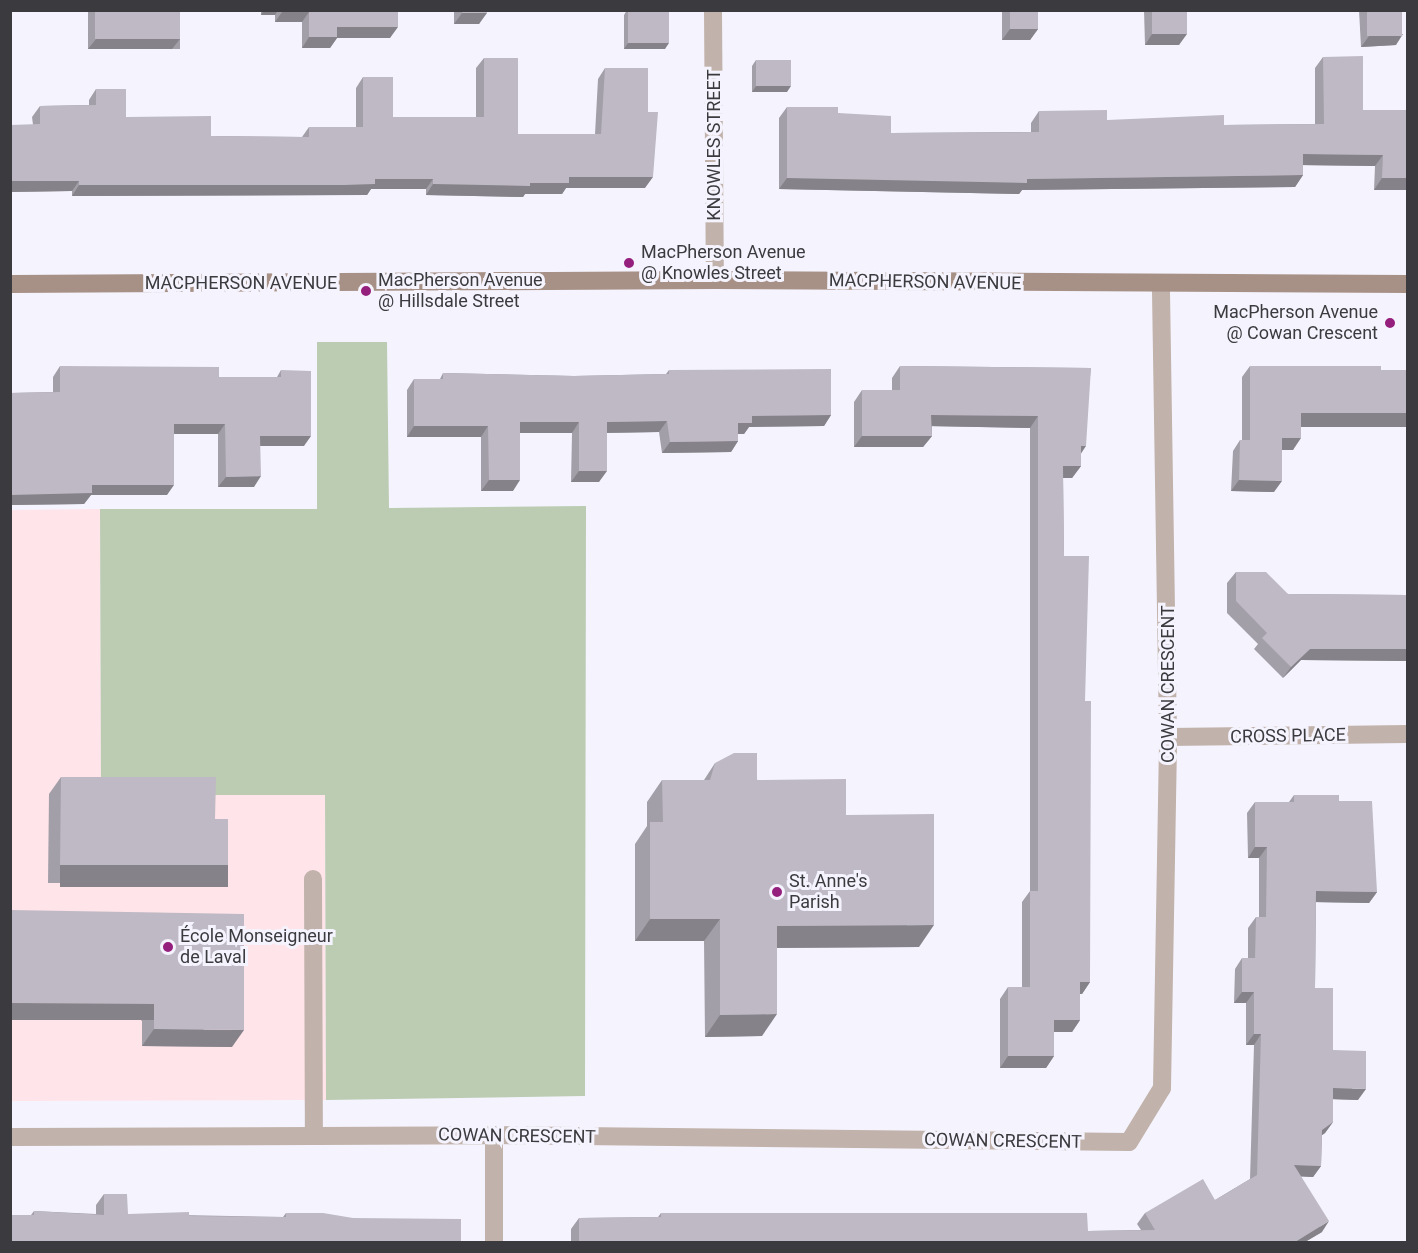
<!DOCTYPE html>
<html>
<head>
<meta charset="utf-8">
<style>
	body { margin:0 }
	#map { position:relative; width:1418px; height:1253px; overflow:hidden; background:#f5f4fe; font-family:Roboto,sans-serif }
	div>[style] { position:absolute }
	.education>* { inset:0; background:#ffe4e9 }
	.green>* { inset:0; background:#bbccb3 }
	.lane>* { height:18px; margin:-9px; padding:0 9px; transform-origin:9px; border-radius:9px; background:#c1b2ab }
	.street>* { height:18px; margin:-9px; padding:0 9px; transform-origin:9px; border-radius:9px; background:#c1b2ab }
	.secondary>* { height:18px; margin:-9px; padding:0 9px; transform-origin:9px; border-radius:9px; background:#a79187 }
	.wall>* { inset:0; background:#a39fa9; transform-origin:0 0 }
	.shaded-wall>* { inset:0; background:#858289; transform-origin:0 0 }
	.building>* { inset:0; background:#beb9c4; transform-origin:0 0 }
	.dots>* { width:16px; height:16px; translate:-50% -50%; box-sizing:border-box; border:3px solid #f5f4fe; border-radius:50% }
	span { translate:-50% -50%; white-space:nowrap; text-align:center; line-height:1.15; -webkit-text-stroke:6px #f5f4fe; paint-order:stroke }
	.street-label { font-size:18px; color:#3b3b3f }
	.poi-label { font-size:18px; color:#3b3b3f }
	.left { translate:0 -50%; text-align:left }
	.right { translate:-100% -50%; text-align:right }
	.frame { position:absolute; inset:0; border:12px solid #3b3b3f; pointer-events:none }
</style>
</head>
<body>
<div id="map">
	<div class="education">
		<i style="clip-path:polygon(100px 509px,101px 795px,325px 795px,326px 1100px,11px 1101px,10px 510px)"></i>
	</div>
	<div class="green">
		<i style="clip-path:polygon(317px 342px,387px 342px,389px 508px,586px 506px,585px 1096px,326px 1100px,325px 795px,101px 795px,100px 509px,317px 509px)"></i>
	</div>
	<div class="lane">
		<i style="left:313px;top:879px;width:256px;rotate:89.8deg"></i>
	</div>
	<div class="street">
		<i style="left:713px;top:10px;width:270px;rotate:89.6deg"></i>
		<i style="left:1168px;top:737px;width:240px;rotate:-0.7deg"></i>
		<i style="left:10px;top:1137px;width:484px;rotate:-0.2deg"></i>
		<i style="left:494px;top:1135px;width:635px;rotate:0.63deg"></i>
		<i style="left:1129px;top:1142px;width:63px;rotate:-58.6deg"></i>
		<i style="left:1162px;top:1088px;width:351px;rotate:-89deg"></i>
		<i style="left:1168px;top:737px;width:452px;rotate:-90.9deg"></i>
		<i style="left:494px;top:1242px;width:107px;rotate:-90deg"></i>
	</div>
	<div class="secondary">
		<i style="left:10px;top:284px;width:705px;rotate:-0.33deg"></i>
		<i style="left:715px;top:280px;width:693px;rotate:0.33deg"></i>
	</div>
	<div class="wall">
		<i style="left:88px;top:10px;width:92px;height:39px"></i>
		<i style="clip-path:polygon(261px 10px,398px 10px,390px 38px,337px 38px,330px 48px,302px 48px,302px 22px,275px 22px,275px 15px,261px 15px)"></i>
		<i style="clip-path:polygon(454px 10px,487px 10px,479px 24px,454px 24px)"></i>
		<i style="clip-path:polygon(627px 10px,669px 10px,665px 49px,624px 49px,624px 15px)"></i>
		<i style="clip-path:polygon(1002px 10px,1038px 10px,1038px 29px,1030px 40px,1002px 40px)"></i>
		<i style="clip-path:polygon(1144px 10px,1187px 10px,1179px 45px,1145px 45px)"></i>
		<i style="clip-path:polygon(1359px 10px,1402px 10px,1396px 45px,1361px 47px)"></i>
		<i style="clip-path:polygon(1323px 57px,1363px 110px,1407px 190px,1374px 190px,1375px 166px,1303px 165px,1303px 175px,1295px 187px,1022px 190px,1019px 194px,779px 189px,779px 118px,787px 107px,838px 113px,891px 133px,1031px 132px,1031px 123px,1039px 111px,1107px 120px,1224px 125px,1315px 124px,1315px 68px)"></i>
		<i style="clip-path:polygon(484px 58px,518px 134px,595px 134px,598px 79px,605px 68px,645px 188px,566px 188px,562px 194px,525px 194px,523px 197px,426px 195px,426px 189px,371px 189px,367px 195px,336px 195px,72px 196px,72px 191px,10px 192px,10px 125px,33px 125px,32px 117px,40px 106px,89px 105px,89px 100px,96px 89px,126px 117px,211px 136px,302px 137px,309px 127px,356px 127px,356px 88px,363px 77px,393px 117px,476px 117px,476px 68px)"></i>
		<i style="clip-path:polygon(756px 60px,787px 92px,752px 92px,752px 66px)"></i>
		<i style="clip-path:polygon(60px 366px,219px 377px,277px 377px,281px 370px,304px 446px,260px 446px,254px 487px,218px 487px,218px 434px,174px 434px,167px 495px,91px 495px,84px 504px,10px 505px,10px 393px,53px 392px,53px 377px)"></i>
		<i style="clip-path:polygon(900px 366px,1091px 368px,1081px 454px,1081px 466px,1072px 478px,1063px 478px,1064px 556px,1085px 701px,1090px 982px,1082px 994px,1080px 994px,1080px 1020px,1072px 1032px,1054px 1032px,1054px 1056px,1046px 1068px,1000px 1068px,1000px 999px,1008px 987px,1022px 987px,1022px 902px,1030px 891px,1030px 428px,932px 426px,932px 436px,923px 447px,854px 447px,854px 402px,862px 390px,892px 390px,892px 378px)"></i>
		<i style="clip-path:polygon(1250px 366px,1381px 370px,1407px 424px,1301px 424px,1293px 450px,1282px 450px,1274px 492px,1231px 491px,1233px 451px,1240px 440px,1242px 440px,1242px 377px)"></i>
		<i style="clip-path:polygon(669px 370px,831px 415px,824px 426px,749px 427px,744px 434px,738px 434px,738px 441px,731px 452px,662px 453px,659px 432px,607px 433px,599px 482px,571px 482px,572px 433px,520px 433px,513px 491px,481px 491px,481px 437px,407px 437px,407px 390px,414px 379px,440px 379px,443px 373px,574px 376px,666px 374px)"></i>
		<i style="clip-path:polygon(1236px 572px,1288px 594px,1407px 595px,1407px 661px,1301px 660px,1283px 678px,1254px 649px,1258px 644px,1227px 613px,1227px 583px)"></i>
		<i style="clip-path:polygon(715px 763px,846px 815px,919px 947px,777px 948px,762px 1036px,705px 1037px,704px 941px,635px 941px,635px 844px,647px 826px,647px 802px,662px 780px,704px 780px)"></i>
		<i style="clip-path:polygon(61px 777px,215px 819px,216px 883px,48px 883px,49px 794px)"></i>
		<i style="clip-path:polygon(1294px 795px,1339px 801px,1377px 892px,1369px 903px,1316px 902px,1315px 988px,1333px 1050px,1358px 1100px,1333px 1099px,1333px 1122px,1325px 1133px,1322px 1135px,1321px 1166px,1313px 1177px,1301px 1176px,1322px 1232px,1305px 1242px,571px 1242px,571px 1229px,579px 1218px,658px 1217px,661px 1213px,1088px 1231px,1141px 1230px,1137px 1224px,1145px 1213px,1215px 1200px,1250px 1179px,1254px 1045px,1246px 1045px,1246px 1003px,1234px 1003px,1235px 969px,1242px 958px,1248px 958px,1248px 928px,1256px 917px,1259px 917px,1259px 858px,1248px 858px,1247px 813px,1255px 802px,1289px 802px)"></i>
		<i style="clip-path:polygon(10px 910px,232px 1047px,142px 1046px,142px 1021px)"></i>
		<i style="clip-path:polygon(104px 1194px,128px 1214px,283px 1217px,286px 1213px,461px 1242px,31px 1215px,34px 1211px,96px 1214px,96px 1205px)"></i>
	</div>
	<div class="shaded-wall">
		<i style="clip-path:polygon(264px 10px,278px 10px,275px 15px,261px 15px)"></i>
		<i style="clip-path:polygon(282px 12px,309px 12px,302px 22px,275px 22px)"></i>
		<i style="clip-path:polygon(462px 13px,487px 13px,479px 24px,454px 24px)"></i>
		<i style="clip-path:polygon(337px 27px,398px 27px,390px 38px,337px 38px,330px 48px,302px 48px,309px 37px)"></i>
		<i style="clip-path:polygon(1010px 29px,1038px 29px,1030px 40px,1002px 40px)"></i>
		<i style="clip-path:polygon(1152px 34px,1187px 34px,1179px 45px,1145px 45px)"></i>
		<i style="clip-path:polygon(1403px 34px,1396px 45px,1361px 47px,1369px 36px)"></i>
		<i style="clip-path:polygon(96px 39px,180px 39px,172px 49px,88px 49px)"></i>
		<i style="clip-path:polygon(628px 43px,669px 43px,665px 49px,624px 49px)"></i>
		<i style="clip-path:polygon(756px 86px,791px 86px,787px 92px,752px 92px)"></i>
		<i style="clip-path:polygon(1303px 154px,1383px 155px,1375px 166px,1295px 165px)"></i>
		<i style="clip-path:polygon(1303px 175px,1295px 187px,1022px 190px,1019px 194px,779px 189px,787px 178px,1027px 179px)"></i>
		<i style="clip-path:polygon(569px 177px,653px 177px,645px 188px,566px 188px,562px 194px,525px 194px,523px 197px,426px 195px,433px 184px,530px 183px)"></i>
		<i style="clip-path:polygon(1382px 178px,1407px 178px,1407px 190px,1374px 190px)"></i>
		<i style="clip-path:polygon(375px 179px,433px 179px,426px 189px,371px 189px,367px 195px,72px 196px,79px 185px)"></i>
		<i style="clip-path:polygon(10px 181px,79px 181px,72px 191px,10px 192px)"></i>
		<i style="left:1301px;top:413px;width:106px;height:14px"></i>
		<i style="clip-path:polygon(831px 415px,824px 426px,749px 427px,744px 434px,730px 434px,738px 423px,752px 416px)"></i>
		<i style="clip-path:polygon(931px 415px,1038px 416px,1030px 428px,923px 426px)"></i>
		<i style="clip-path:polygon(667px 421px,659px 432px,600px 433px,607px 422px)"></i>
		<i style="clip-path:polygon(520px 422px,579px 422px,572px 433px,512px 433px)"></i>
		<i style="clip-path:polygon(174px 424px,225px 424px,218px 434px,167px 434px)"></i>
		<i style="clip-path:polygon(414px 426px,488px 426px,481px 437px,407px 437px)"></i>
		<i style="clip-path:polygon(260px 436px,311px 436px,304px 446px,253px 446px)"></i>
		<i style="clip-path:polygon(862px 436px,932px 436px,923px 447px,854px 447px)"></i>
		<i style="clip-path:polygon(1282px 438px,1301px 438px,1293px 450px,1274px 450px)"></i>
		<i style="clip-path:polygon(738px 441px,731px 452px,662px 453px,670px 442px)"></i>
		<i style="clip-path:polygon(1081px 446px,1086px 446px,1078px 458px)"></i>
		<i style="clip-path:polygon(1063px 466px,1081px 466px,1072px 478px,1055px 478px)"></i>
		<i style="clip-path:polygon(579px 471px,607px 471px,599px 482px,571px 482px)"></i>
		<i style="clip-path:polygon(261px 476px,254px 487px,218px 487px,226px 477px)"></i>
		<i style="clip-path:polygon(489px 480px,520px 480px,513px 491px,481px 491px)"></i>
		<i style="clip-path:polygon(1239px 480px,1282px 481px,1274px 492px,1231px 491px)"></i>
		<i style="clip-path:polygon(92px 485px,174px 485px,167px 495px,91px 495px,84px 504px,10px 505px,10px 495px)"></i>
		<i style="clip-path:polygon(1310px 649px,1407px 649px,1407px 661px,1301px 660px,1283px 678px,1291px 667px)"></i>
		<i style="clip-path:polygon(1255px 847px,1267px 847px,1259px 858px,1248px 858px)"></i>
		<i style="left:60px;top:865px;width:168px;height:22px"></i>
		<i style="clip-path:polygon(1316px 891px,1377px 892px,1369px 903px,1309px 902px)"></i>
		<i style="clip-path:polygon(650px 919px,720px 919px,704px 941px,635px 941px)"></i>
		<i style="clip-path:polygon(934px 925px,919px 947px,761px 948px,777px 926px)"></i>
		<i style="clip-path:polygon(1080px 982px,1090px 982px,1082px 994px,1072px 994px)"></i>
		<i style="clip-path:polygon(1242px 992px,1254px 992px,1246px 1003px,1234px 1003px)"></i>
		<i style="left:10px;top:1003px;width:144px;height:17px"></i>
		<i style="clip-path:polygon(777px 1014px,762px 1036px,705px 1037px,720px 1015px)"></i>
		<i style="clip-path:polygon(1054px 1020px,1080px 1020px,1072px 1032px,1046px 1032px)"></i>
		<i style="clip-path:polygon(154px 1029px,244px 1030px,232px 1047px,142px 1046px)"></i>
		<i style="clip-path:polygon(1254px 1034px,1261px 1034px,1254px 1045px,1246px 1045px)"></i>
		<i style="clip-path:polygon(1008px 1056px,1054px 1056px,1046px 1068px,1000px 1068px)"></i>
		<i style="clip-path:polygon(1333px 1088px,1366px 1089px,1358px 1100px,1326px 1099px)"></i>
		<i style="clip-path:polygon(1333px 1122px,1325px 1133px,1314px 1141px,1322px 1130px)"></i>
		<i style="clip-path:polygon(1294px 1165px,1321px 1166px,1313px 1177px,1286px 1176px)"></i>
		<i style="clip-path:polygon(1329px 1221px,1322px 1232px,1305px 1242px,1295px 1242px)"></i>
	</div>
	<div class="building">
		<i style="left:95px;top:10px;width:85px;height:29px"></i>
		<i style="clip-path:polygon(282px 10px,398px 10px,398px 27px,337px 27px,337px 37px,309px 37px,309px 12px,282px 12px)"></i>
		<i style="left:462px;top:10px;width:25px;height:3px"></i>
		<i style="left:628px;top:10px;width:41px;height:33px"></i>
		<i style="left:1010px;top:10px;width:28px;height:19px"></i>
		<i style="left:1152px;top:10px;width:35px;height:24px"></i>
		<i style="left:1367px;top:10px;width:35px;height:26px"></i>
		<i style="clip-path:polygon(1363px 56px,1363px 110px,1407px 110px,1407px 178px,1382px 178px,1383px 155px,1303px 154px,1303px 175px,1027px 179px,1027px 183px,787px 178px,787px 107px,838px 107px,838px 113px,891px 116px,891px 133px,1039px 132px,1039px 111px,1107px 110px,1107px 120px,1224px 115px,1224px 125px,1324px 124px,1323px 57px)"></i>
		<i style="clip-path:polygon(484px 58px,518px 58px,518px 134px,601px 134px,605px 68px,648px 68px,648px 112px,658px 112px,653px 177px,569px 177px,569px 183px,530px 183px,530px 186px,433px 184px,433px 179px,375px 179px,375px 184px,344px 185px,79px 185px,79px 181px,10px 181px,10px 125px,40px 124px,40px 106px,96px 105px,96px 89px,126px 89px,126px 117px,211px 116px,211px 136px,309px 137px,309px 127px,363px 127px,363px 77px,393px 77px,393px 117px,484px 117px)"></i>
		<i style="left:756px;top:60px;width:35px;height:26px"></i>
		<i style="clip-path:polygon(60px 366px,219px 367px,219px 377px,281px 377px,281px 370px,311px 371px,311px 436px,260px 436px,261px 476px,226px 477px,225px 424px,174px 424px,174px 485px,92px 485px,92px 493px,10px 495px,10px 393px,60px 392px)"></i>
		<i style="clip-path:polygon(900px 366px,1091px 368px,1086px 446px,1081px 446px,1081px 466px,1063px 466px,1064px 556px,1089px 556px,1085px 701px,1091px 701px,1090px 982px,1080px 982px,1080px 1020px,1054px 1020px,1054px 1056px,1008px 1056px,1008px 987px,1030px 987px,1030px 891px,1038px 891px,1038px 416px,931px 415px,932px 436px,862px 436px,862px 390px,900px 390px)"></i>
		<i style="clip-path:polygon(1250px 366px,1381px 366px,1381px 370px,1407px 370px,1407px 413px,1301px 413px,1301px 438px,1282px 438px,1282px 481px,1239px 480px,1240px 440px,1250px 440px)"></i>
		<i style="clip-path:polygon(831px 369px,831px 415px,752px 416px,752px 423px,738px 423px,738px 441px,670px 442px,667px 421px,607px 422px,607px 471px,579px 471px,579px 422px,520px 422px,520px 480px,489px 480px,488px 426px,414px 426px,414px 379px,443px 379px,443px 373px,574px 376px,669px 374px,669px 370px)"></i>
		<i style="clip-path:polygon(1236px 572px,1266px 572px,1288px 594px,1407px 595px,1407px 649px,1310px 649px,1291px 667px,1262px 638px,1267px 633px,1236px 601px)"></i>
		<i style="clip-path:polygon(734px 753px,757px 753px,757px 780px,846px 779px,846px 815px,934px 814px,934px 925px,777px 926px,777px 1014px,720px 1015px,720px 919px,650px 919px,650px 822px,663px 822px,662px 780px,710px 780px,715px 763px)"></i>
		<i style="clip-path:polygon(61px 777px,216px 777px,215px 819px,228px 819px,228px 865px,60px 865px)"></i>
		<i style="clip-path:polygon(1294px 795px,1339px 795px,1339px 801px,1372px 801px,1377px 892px,1316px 891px,1315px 988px,1333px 988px,1333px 1050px,1366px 1051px,1366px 1089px,1333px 1088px,1333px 1122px,1322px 1130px,1321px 1166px,1294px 1165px,1329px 1221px,1295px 1242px,579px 1242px,579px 1218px,661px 1217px,661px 1213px,1087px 1213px,1088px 1231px,1155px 1230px,1145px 1213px,1203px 1179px,1215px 1200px,1257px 1175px,1261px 1034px,1254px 1034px,1254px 992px,1242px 992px,1242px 958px,1255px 958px,1256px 917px,1266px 917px,1267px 847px,1255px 847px,1255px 802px,1294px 802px)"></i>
		<i style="clip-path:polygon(10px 910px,244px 914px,244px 1030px,154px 1029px,154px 1004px,10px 1003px)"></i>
		<i style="clip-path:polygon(104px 1194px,127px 1194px,128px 1214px,189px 1212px,189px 1216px,286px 1217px,286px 1213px,323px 1213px,353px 1218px,461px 1219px,461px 1242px,10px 1242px,10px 1215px,34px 1215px,34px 1211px,104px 1215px)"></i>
	</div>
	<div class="dots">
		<i style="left:629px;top:263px;background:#951f7c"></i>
		<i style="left:366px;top:291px;background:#951f7c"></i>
		<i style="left:1390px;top:323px;background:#951f7c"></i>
		<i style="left:777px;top:892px;background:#951f7c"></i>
		<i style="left:168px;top:947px;background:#951f7c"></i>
	</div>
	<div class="street-label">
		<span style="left:714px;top:145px;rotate:-90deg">KNOWLES STREET</span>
		<span style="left:925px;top:282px;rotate:1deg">MACPHERSON AVENUE</span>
		<span style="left:241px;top:283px">MACPHERSON AVENUE</span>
		<span style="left:1168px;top:684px;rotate:-90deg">COWAN CRESCENT</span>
		<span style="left:1288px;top:736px;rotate:-1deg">CROSS PLACE</span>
		<span style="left:517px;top:1136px;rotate:1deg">COWAN CRESCENT</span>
		<span style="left:1003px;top:1141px;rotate:1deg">COWAN CRESCENT</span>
	</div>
	<div class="poi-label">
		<span class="left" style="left:641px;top:263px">MacPherson Avenue<br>@ Knowles Street</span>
		<span class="left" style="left:378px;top:291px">MacPherson Avenue<br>@ Hillsdale Street</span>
		<span class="right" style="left:1378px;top:323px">MacPherson Avenue<br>@ Cowan Crescent</span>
		<span class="left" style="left:789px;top:892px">St. Anne's<br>Parish</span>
		<span class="left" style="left:180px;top:947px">École Monseigneur<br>de Laval</span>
	</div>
	<div class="frame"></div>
</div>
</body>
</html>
